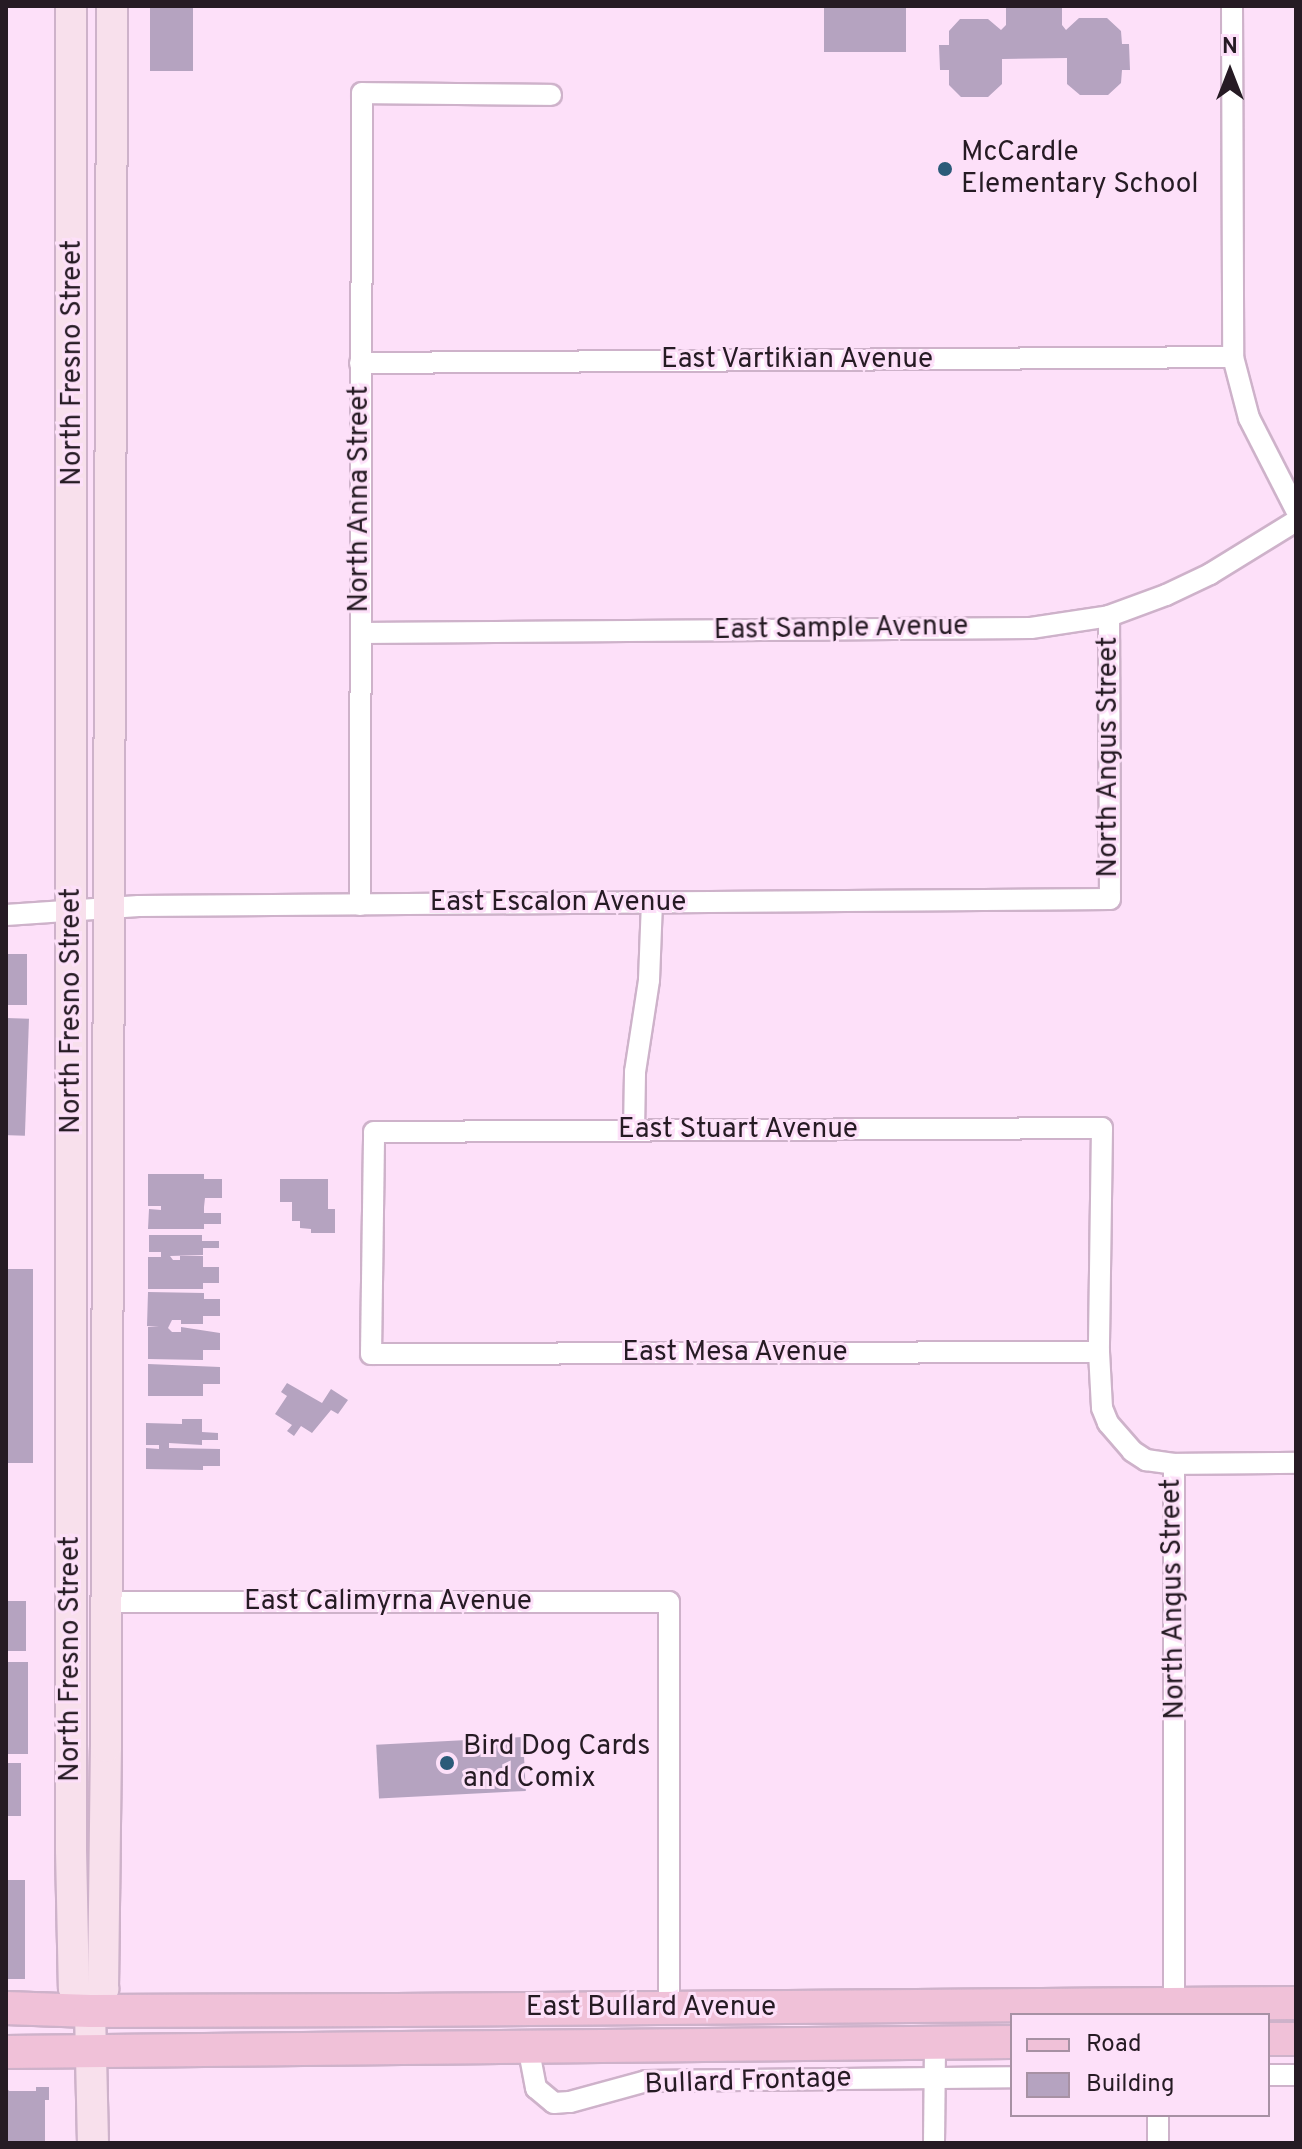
<!DOCTYPE html>
<html>
<head>
<meta charset="utf-8">
<style>
	body { margin:0 }
	#map { position:relative; width:1302px; height:2149px; overflow:hidden; background:#fde0f9; font-family:Overpass,sans-serif }
	div>[style] { position:absolute }
	.building>* { inset:0; background:#b5a3c0; transform-origin:0 0 }
	.roads { filter:drop-shadow(2px 0 #ceb2ca) drop-shadow(-2px 0 #ceb2ca) drop-shadow(0 2px #ceb2ca) drop-shadow(0 -2px #ceb2ca) }
	.street>* { height:20px; margin:-10px; padding:0 10px; transform-origin:10px; border-radius:10px; background:#fff }
	.secondary>* { height:30px; margin:-15px; padding:0 15px; transform-origin:15px; border-radius:15px; background:#f8e0ec }
	.primary>* { height:32px; margin:-16px; padding:0 16px; transform-origin:16px; border-radius:16px; background:#f0c1d8 }
	.dots>* { width:22px; height:22px; translate:-50% -50%; box-sizing:border-box; border:4px solid #fde0f9; border-radius:50% }
	span { translate:-50% -50%; white-space:nowrap; text-align:center; line-height:1.15; -webkit-text-stroke:6px #fde0f9; paint-order:stroke }
	.poi-label { font-size:28px; color:#261b24 }
	.left { translate:0 -50%; text-align:left }
	.street-label { font-size:28px; color:#261b24 }
	.frame { position:absolute; inset:0; border:8px solid #261b24; pointer-events:none }
	.legend { position:absolute; left:1010px; top:2013px; width:260px; height:104px; box-sizing:border-box; background:#fde0f9; border:2px solid #a791a4; margin:0; padding:10px 14px; list-style:none; font-size:24px; color:#261b24 }
	.legend li { display:flex; align-items:center; gap:16px; height:40px }
	.legend b { width:40px; border:2px solid #a791a4 }
	.north { position:absolute; left:1190px; top:32px; width:80px; height:80px; -webkit-text-stroke:6px #fde0f9; paint-order:stroke; rotate:0deg; font-size:22px; font-weight:700; line-height:32px; text-align:center; color:#261b24 }
	.north::after { content:''; display:block; margin:auto; width:28px; height:36px; background:#261b24; clip-path:polygon(50% 0,100% 100%,50% 72%,0 100%) }
</style>
</head>
<body>
<div id="map">
	<div class="building">
		<i style="left:150px;top:6px;width:43px;height:65px"></i>
		<i style="left:824px;top:6px;width:82px;height:46px"></i>
		<i style="clip-path:polygon(1006px 6px,1062px 6px,1062px 25px,1066px 30px,1079px 18px,1107px 18px,1121px 31px,1122px 44px,1129px 44px,1130px 70px,1122px 70px,1121px 83px,1108px 95px,1080px 95px,1067px 84px,1067px 58px,1002px 59px,1002px 84px,988px 97px,961px 97px,949px 85px,949px 70px,940px 70px,939px 45px,949px 45px,949px 31px,960px 19px,988px 19px,1001px 30px,1006px 25px)"></i>
		<i style="left:6px;top:954px;width:21px;height:51px"></i>
		<i style="left:6px;top:1018px;width:23px;height:117px;rotate:2deg"></i>
		<i style="clip-path:polygon(148px 1174px,204px 1174px,204px 1179px,222px 1179px,222px 1198px,205px 1198px,204px 1207px,204px 1213px,221px 1213px,221px 1224px,204px 1224px,204px 1229px,148px 1229px,149px 1209px,161px 1210px,161px 1206px,148px 1206px)"></i>
		<i style="clip-path:polygon(280px 1179px,328px 1179px,328px 1209px,335px 1209px,335px 1233px,311px 1233px,311px 1229px,300px 1228px,300px 1221px,292px 1221px,292px 1202px,280px 1202px)"></i>
		<i style="clip-path:polygon(149px 1235px,202px 1235px,202px 1241px,219px 1241px,219px 1248px,203px 1248px,203px 1255px,170px 1256px,173px 1260px,180px 1260px,180px 1256px,203px 1256px,203px 1267px,219px 1267px,219px 1283px,203px 1283px,203px 1289px,148px 1289px,148px 1257px,161px 1257px,161px 1252px,149px 1252px)"></i>
		<i style="left:6px;top:1269px;width:27px;height:194px"></i>
		<i style="clip-path:polygon(148px 1292px,204px 1293px,204px 1299px,220px 1299px,220px 1316px,203px 1316px,203px 1324px,181px 1324px,181px 1320px,172px 1320px,168px 1328px,172px 1332px,181px 1332px,181px 1327px,220px 1333px,220px 1350px,203px 1350px,203px 1360px,148px 1359px,148px 1327px,159px 1327px,147px 1326px)"></i>
		<i style="clip-path:polygon(148px 1364px,220px 1367px,220px 1384px,203px 1384px,203px 1396px,148px 1396px)"></i>
		<i style="clip-path:polygon(287px 1383px,322px 1403px,331px 1389px,348px 1400px,338px 1414px,331px 1410px,312px 1433px,301px 1426px,294px 1436px,287px 1431px,292px 1425px,275px 1414px,287px 1396px,281px 1392px)"></i>
		<i style="clip-path:polygon(182px 1419px,202px 1419px,202px 1432px,218px 1433px,218px 1440px,202px 1440px,202px 1445px,169px 1443px,169px 1448px,220px 1449px,220px 1466px,203px 1466px,203px 1470px,146px 1469px,146px 1448px,159px 1449px,159px 1445px,146px 1445px,146px 1423px,182px 1424px)"></i>
		<i style="left:6px;top:1601px;width:20px;height:50px"></i>
		<i style="left:6px;top:1662px;width:22px;height:92px"></i>
		<i style="left:523px;top:1737px;width:54px;height:147px;rotate:87deg"></i>
		<i style="left:6px;top:1763px;width:15px;height:53px"></i>
		<i style="left:6px;top:1880px;width:19px;height:99px"></i>
		<i style="clip-path:polygon(6px 2087px,9px 2091px,36px 2091px,36px 2087px,49px 2087px,49px 2100px,45px 2100px,45px 2143px,6px 2143px)"></i>
	</div>
	<div class="roads">
		<div class="street">
			<i style="left:1232px;top:6px;width:351px;rotate:89.8deg"></i>
			<i style="left:1233px;top:357px;width:63px;rotate:75.3deg"></i>
			<i style="left:1249px;top:418px;width:103px;rotate:62.9deg"></i>
			<i style="left:360px;top:363px;width:873px;rotate:-0.39deg"></i>
			<i style="left:361px;top:633px;width:670px;rotate:-0.43deg"></i>
			<i style="left:1031px;top:628px;width:79px;rotate:-8.7deg"></i>
			<i style="left:1109px;top:616px;width:61px;rotate:-20.2deg"></i>
			<i style="left:1166px;top:595px;width:49px;rotate:-25.5deg"></i>
			<i style="left:1210px;top:574px;width:101px;rotate:-31.6deg"></i>
			<i style="left:360px;top:905px;width:812px;rotate:-89.86deg"></i>
			<i style="left:362px;top:93px;width:189px;rotate:0.6deg"></i>
			<i style="left:6px;top:915px;width:133px;rotate:-3.9deg"></i>
			<i style="left:139px;top:906px;width:971px;rotate:-0.41deg"></i>
			<i style="left:1110px;top:899px;width:283px;rotate:-90.2deg"></i>
			<i style="left:634px;top:1131px;width:59px;rotate:-89deg"></i>
			<i style="left:635px;top:1072px;width:93px;rotate:-81.3deg"></i>
			<i style="left:649px;top:980px;width:78px;rotate:-87.8deg"></i>
			<i style="left:1099px;top:1352px;width:728px;rotate:179.84deg"></i>
			<i style="left:371px;top:1354px;width:222px;rotate:-89.2deg"></i>
			<i style="left:374px;top:1132px;width:728px;rotate:-0.31deg"></i>
			<i style="left:1102px;top:1128px;width:224px;rotate:90.8deg"></i>
			<i style="left:1099px;top:1352px;width:56px;rotate:86.9deg"></i>
			<i style="left:1102px;top:1408px;width:16px;rotate:68deg"></i>
			<i style="left:1108px;top:1423px;width:37px;rotate:49deg"></i>
			<i style="left:1132px;top:1451px;width:17px;rotate:33deg"></i>
			<i style="left:1146px;top:1460px;width:28px;rotate:8deg"></i>
			<i style="left:1174px;top:1464px;width:551px;rotate:90deg"></i>
			<i style="left:1174px;top:1464px;width:122px;rotate:-0.5deg"></i>
			<i style="left:107px;top:1602px;width:562px"></i>
			<i style="left:669px;top:1602px;width:406px;rotate:90deg"></i>
			<i style="left:528px;top:2046px;width:43px;rotate:79.2deg"></i>
			<i style="left:536px;top:2088px;width:23px;rotate:40deg"></i>
			<i style="left:554px;top:2103px;width:16px;rotate:-4deg"></i>
			<i style="left:570px;top:2102px;width:79px;rotate:-15.4deg"></i>
			<i style="left:646px;top:2081px;width:366px;rotate:-0.6deg"></i>
			<i style="left:1268px;top:2075px;width:28px"></i>
			<i style="left:1158px;top:2115px;width:28px;rotate:90deg"></i>
			<i style="left:934px;top:2143px;width:100px;rotate:-89.4deg"></i>
		</div>
		<div class="secondary">
			<i style="left:71px;top:6px;width:1844px;rotate:90deg"></i>
			<i style="left:71px;top:1850px;width:138px;rotate:88.8deg"></i>
			<i style="left:74px;top:1988px;width:28px;rotate:55deg"></i>
			<i style="left:90px;top:2011px;width:132px;rotate:88.7deg"></i>
			<i style="left:90px;top:2011px;width:26px;rotate:-59deg"></i>
			<i style="left:103px;top:1989px;width:242px;rotate:-89.3deg"></i>
			<i style="left:106px;top:1747px;width:1741px;rotate:-89.8deg"></i>
		</div>
		<div class="primary">
			<i style="left:6px;top:2008px;width:84px;rotate:2deg"></i>
			<i style="left:90px;top:2011px;width:306px;rotate:-0.2deg"></i>
			<i style="left:396px;top:2010px;width:900px;rotate:-0.45deg"></i>
			<i style="left:1268px;top:2039px;width:28px"></i>
			<i style="left:6px;top:2052px;width:1006px;rotate:-0.57deg"></i>
		</div>
	</div>
	<div class="dots">
		<i style="left:945px;top:169px;background:#2b5b79"></i>
		<i style="left:447px;top:1763px;background:#2b5b79"></i>
	</div>
	<div class="poi-label">
		<span class="left" style="left:961px;top:169px">McCardle<br>Elementary School</span>
		<span class="left" style="left:463px;top:1763px">Bird Dog Cards<br>and Comix</span>
	</div>
	<div class="street-label">
		<span style="left:797px;top:360px">East Vartikian Avenue</span>
		<span style="left:73px;top:363px;rotate:-90deg">North Fresno Street</span>
		<span style="left:360px;top:499px;rotate:-90deg">North Anna Street</span>
		<span style="left:841px;top:629px;rotate:-1deg">East Sample Avenue</span>
		<span style="left:1109px;top:757px;rotate:-90deg">North Angus Street</span>
		<span style="left:558px;top:903px">East Escalon Avenue</span>
		<span style="left:72px;top:1011px;rotate:-90deg">North Fresno Street</span>
		<span style="left:738px;top:1130px">East Stuart Avenue</span>
		<span style="left:735px;top:1353px">East Mesa Avenue</span>
		<span style="left:1174px;top:1599px;rotate:-91deg">North Angus Street</span>
		<span style="left:388px;top:1602px">East Calimyrna Avenue</span>
		<span style="left:71px;top:1659px;rotate:-90deg">North Fresno Street</span>
		<span style="left:651px;top:2008px">East Bullard Avenue</span>
		<span style="left:748px;top:2082px;rotate:-2deg">Bullard Frontage</span>
	</div>
	<div class="frame"></div>
	<ul class="legend">
	<li><b style="height:10px;background:#f0c1d8"></b>Road</li>
	<li><b style="height:22px;background:#b5a3c0"></b>Building</li>
	</ul>
	<div class="north">N</div>
</div>
</body>
</html>
